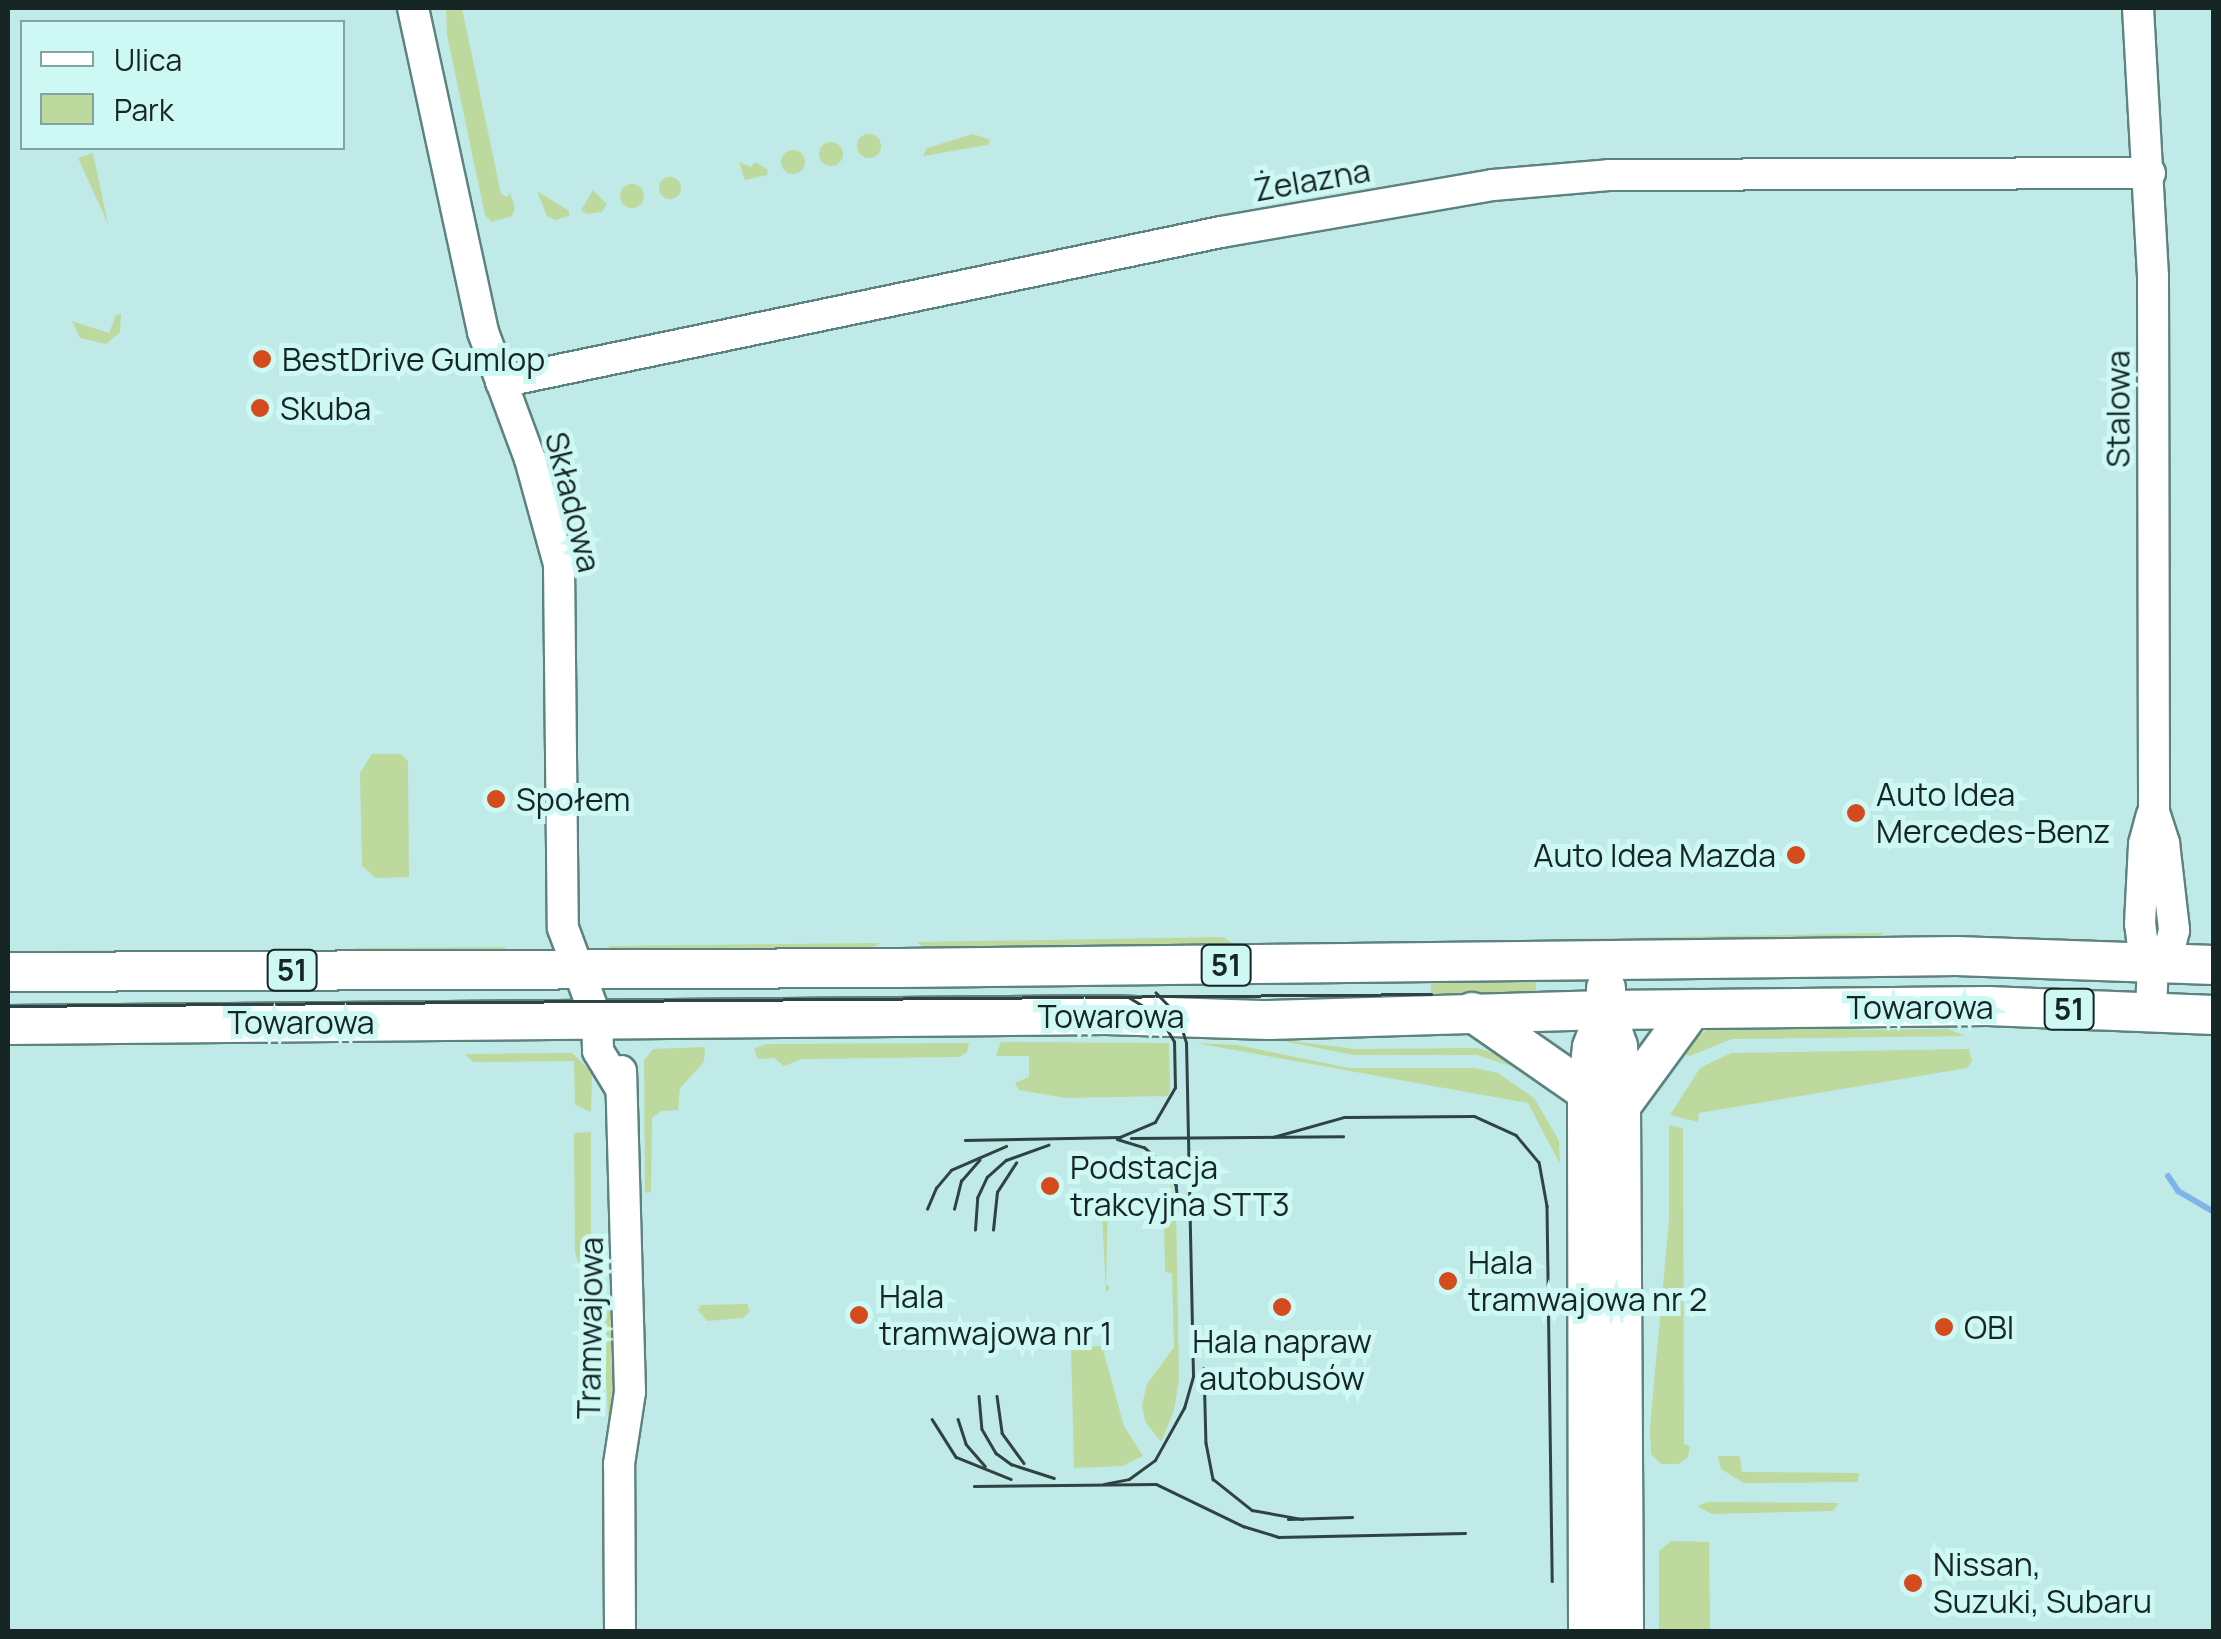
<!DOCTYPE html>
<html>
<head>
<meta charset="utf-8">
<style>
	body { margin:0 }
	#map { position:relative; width:2221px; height:1639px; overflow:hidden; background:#c0eae7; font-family:Manrope,sans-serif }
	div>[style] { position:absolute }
	.green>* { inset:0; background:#bdd99e }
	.round { border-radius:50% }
	.stream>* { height:6px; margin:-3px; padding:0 3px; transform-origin:3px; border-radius:3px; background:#7fb4eb }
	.roads { filter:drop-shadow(2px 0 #5c8380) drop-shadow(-2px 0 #5c8380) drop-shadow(0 2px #5c8380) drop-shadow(0 -2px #5c8380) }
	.minor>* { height:30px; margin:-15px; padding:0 15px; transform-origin:15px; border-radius:15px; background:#fff }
	.major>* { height:38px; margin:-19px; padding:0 19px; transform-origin:19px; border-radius:19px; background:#fff }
	.tram>* { height:2.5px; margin:-1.25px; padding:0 1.25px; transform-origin:1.25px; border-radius:1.25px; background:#2f4342 }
	.dots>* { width:28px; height:28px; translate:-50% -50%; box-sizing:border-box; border:5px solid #cdf8f4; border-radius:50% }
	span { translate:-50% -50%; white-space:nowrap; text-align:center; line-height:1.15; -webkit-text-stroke:10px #cdf8f4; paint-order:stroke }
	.shield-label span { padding:2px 8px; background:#cdf8f4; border:2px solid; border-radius:8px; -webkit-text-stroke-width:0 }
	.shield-label { font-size:30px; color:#162625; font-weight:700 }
	.street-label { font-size:32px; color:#162625 }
	.poi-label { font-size:32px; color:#162625 }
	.left { translate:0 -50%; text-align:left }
	.right { translate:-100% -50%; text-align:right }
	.frame { position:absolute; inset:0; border:10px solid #162625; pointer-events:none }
	.legend { position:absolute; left:20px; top:20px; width:325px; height:130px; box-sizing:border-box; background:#cdf8f4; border:2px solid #84a4a1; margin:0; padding:12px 18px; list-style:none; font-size:30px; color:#162625 }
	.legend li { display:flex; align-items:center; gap:20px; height:50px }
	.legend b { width:50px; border:2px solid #84a4a1 }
</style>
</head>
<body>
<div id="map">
	<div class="green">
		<i style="clip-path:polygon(446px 8px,462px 8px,501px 194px,507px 197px,510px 193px,515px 208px,512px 216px,492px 222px,485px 215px,447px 35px)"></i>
		<i style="clip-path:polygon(973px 134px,990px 140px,988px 145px,923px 156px,927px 148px)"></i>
		<i class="round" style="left:857px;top:134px;width:24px;height:24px"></i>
		<i class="round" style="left:819px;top:142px;width:24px;height:24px"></i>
		<i class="round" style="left:781px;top:150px;width:24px;height:24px"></i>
		<i style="clip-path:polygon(93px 153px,108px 224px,78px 158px)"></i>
		<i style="clip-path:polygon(739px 162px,751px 167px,755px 162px,768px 170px,767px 175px,745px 180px)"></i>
		<i class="round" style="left:659px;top:177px;width:22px;height:22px"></i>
		<i class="round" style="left:620px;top:184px;width:24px;height:24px"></i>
		<i style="clip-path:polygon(593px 190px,607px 204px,602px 212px,587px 214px,581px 210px)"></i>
		<i style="clip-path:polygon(537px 191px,569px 211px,569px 216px,555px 220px,547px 216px)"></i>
		<i style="clip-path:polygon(121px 314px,120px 332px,106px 344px,80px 338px,72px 321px,109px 333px,116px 315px)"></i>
		<i style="clip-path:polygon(372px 754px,401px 754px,408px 761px,409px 877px,376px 878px,362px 866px,360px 773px)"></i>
		<i style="clip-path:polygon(1883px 933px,1877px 940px,1560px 942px,1566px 939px)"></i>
		<i style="clip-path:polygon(1223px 937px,1236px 945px,1297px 944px,1270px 950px,927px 951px,917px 942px)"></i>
		<i style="clip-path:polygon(880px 943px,866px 952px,609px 951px,609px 946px)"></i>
		<i style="clip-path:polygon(504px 947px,512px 955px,361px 953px,355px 948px)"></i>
		<i style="clip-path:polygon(210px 950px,173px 958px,8px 960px,8px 951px)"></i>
		<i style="clip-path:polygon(1536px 974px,1536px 999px,1282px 1007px,1224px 1000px,1431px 998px,1431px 976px)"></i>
		<i style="clip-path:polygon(1768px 1022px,1864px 1030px,1948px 1029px,1965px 1036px,1732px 1039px,1690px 1056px,1677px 1052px,1709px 1028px)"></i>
		<i style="clip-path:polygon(1268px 1038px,1355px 1049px,1478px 1048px,1524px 1063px,1520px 1069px,1477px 1055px,1354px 1055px)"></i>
		<i style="clip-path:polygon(1001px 1042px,1169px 1043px,1170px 1090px,1168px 1096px,1066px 1098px,1019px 1090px,1015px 1083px,1029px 1077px,1029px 1056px,996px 1056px)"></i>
		<i style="clip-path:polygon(969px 1043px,967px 1052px,959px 1057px,802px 1059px,784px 1066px,774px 1058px,758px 1059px,754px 1049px,766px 1044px)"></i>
		<i style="clip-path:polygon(1195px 1043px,1237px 1045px,1349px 1068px,1475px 1068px,1498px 1073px,1534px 1098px,1559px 1141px,1560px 1164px,1528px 1103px)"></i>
		<i style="clip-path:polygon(705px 1047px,704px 1062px,680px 1088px,678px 1110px,661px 1111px,652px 1118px,651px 1192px,645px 1193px,644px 1060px,653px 1049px)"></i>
		<i style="clip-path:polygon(1969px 1049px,1972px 1061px,1967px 1068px,1699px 1113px,1698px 1122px,1670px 1115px,1700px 1068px,1731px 1053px)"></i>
		<i style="clip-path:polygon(572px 1053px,592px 1072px,591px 1112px,575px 1105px,574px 1061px,473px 1062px,465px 1054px)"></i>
		<i style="clip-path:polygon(1669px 1125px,1683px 1128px,1684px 1444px,1690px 1446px,1688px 1457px,1679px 1464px,1661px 1464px,1651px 1454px,1650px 1427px,1669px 1220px)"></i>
		<i style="clip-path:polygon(591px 1132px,591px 1275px,581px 1272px,575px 1252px,574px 1133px)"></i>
		<i style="clip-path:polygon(1170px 1181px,1176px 1207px,1179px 1379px,1174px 1411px,1161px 1442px,1145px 1421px,1142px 1405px,1147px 1384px,1174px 1347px,1172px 1273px,1165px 1272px,1164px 1212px,1171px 1211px)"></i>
		<i style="clip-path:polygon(1108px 1201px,1106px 1284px,1110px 1288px,1106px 1292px,1102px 1216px)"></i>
		<i style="clip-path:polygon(747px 1304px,750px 1311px,743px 1318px,707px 1321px,698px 1310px,701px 1305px)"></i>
		<i style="clip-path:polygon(602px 1306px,614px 1313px,616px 1396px,609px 1437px)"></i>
		<i style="clip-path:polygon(1102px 1346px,1124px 1426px,1143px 1456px,1123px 1466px,1074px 1468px,1071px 1347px)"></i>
		<i style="clip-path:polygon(1718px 1456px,1740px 1456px,1742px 1472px,1859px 1473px,1858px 1482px,1744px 1483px,1721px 1469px)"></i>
		<i style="clip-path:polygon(1708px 1502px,1839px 1503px,1833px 1511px,1712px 1514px,1697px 1506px)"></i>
		<i style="clip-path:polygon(1671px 1541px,1709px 1542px,1710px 1631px,1659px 1631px,1659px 1551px)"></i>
	</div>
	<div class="stream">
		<i style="left:2168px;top:1176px;width:18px;rotate:56deg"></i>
		<i style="left:2178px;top:1191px;width:42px;rotate:30.3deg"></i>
	</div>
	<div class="roads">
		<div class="minor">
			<i style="left:413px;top:8px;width:331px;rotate:77.8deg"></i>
			<i style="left:483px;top:332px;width:135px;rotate:69.7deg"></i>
			<i style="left:530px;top:459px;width:109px;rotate:74.6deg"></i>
			<i style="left:559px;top:564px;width:364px;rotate:89.4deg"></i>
			<i style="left:563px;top:928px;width:98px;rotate:69.7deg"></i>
			<i style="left:597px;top:1020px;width:31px;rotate:88deg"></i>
			<i style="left:598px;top:1051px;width:42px;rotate:58.6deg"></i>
			<i style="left:2138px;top:8px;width:268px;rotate:86.8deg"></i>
			<i style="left:2153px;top:276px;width:536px;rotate:89.89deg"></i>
			<i style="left:2154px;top:812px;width:33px;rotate:72deg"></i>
			<i style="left:2164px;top:843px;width:88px;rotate:83.4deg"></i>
			<i style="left:2174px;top:930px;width:13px;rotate:103deg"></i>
			<i style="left:2171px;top:943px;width:26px;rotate:133deg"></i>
			<i style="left:501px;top:382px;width:735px;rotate:-11.77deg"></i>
			<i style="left:1221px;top:232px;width:276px;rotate:-9.8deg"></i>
			<i style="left:1493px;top:185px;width:116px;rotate:-4.9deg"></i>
			<i style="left:1609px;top:175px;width:541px;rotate:-0.21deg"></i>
			<i style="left:2151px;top:1012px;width:50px;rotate:-87.7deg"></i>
			<i style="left:2153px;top:962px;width:18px;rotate:-124deg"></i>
			<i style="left:2143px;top:947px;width:23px;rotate:-97deg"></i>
			<i style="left:2140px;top:924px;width:80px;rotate:-87.1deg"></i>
			<i style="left:2144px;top:844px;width:30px;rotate:-75deg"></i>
			<i style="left:620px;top:1632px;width:168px;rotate:-90.3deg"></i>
			<i style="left:619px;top:1464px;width:73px;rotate:-81.3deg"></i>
			<i style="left:630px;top:1392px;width:321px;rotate:-91.6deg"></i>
		</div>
		<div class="major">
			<i style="left:8px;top:972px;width:891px;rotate:-0.26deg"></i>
			<i style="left:899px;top:968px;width:1057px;rotate:-0.65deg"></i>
			<i style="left:1956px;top:956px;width:258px;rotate:2deg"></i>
			<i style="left:1606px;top:988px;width:22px;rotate:90deg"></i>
			<i style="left:1606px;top:1010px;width:38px;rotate:72deg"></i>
			<i style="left:1618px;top:1046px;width:60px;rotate:87.1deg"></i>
			<i style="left:1621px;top:1106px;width:526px;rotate:89.67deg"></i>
			<i style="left:1472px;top:1012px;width:140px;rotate:34.8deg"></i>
			<i style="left:8px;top:1025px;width:1098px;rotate:-0.52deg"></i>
			<i style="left:1106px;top:1015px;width:163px;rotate:1.8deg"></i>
			<i style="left:1269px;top:1020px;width:337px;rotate:-1.7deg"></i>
			<i style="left:1606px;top:1010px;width:382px;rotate:-0.6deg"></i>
			<i style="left:1988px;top:1006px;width:226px;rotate:2.3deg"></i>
			<i style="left:1621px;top:1106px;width:120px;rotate:-53.8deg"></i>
			<i style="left:1588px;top:1632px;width:540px;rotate:-90.11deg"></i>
			<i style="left:1587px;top:1092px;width:45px;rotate:-83.7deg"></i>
			<i style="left:1592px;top:1047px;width:40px;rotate:-69deg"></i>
		</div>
	</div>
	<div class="tram">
		<i style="left:8px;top:1006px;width:1423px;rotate:-0.48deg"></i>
		<i style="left:1273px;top:1137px;width:74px;rotate:-15.7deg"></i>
		<i style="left:1344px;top:1117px;width:130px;rotate:-0.4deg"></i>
		<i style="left:1474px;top:1116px;width:46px;rotate:24.3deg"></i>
		<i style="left:1516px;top:1135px;width:35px;rotate:50deg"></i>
		<i style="left:1539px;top:1162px;width:45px;rotate:79.7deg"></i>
		<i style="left:1547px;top:1206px;width:375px;rotate:89.2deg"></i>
		<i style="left:1131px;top:1138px;width:212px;rotate:-0.5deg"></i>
		<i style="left:1117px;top:1139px;width:28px;rotate:17deg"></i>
		<i style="left:1144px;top:1147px;width:28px;rotate:41deg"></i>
		<i style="left:1165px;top:1165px;width:23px;rotate:61deg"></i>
		<i style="left:1176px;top:1185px;width:26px;rotate:83deg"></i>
		<i style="left:965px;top:1140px;width:155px;rotate:-1.1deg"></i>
		<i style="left:1120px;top:1137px;width:38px;rotate:-23deg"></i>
		<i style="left:1155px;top:1122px;width:39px;rotate:-60deg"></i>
		<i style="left:1175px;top:1088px;width:46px;rotate:-91.2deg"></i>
		<i style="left:1174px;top:1042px;width:30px;rotate:-120deg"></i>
		<i style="left:1159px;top:1016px;width:35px;rotate:-149deg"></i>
		<i style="left:927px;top:1209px;width:23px;rotate:-67deg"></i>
		<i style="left:936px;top:1188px;width:23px;rotate:-50deg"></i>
		<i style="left:951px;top:1170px;width:60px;rotate:-23.6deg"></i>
		<i style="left:954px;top:1209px;width:29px;rotate:-76deg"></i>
		<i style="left:961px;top:1181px;width:28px;rotate:-49deg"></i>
		<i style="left:975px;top:1230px;width:32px;rotate:-86deg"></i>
		<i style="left:977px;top:1198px;width:23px;rotate:-65deg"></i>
		<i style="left:987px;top:1177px;width:25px;rotate:-42deg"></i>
		<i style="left:1006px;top:1160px;width:45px;rotate:-19.7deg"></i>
		<i style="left:993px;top:1230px;width:38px;rotate:-84deg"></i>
		<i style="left:997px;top:1192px;width:35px;rotate:-57deg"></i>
		<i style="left:1204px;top:1368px;width:75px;rotate:88.5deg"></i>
		<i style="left:1206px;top:1443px;width:37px;rotate:79deg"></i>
		<i style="left:1213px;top:1479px;width:50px;rotate:38.5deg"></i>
		<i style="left:1252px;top:1510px;width:51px;rotate:10.2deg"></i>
		<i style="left:979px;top:1396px;width:33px;rotate:85deg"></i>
		<i style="left:982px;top:1429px;width:28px;rotate:60deg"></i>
		<i style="left:996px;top:1453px;width:19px;rotate:36deg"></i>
		<i style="left:1011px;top:1464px;width:45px;rotate:18deg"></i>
		<i style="left:997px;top:1396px;width:37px;rotate:82deg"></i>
		<i style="left:1002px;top:1433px;width:37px;rotate:54deg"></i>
		<i style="left:932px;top:1419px;width:45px;rotate:57.7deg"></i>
		<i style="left:956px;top:1457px;width:59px;rotate:21.8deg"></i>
		<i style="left:958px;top:1419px;width:26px;rotate:72deg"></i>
		<i style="left:966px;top:1444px;width:29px;rotate:49deg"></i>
		<i style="left:1104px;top:1484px;width:25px;rotate:-11deg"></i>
		<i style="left:1129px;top:1479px;width:32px;rotate:-36deg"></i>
		<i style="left:1155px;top:1460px;width:60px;rotate:-60.9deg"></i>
		<i style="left:1184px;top:1408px;width:33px;rotate:-74deg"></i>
		<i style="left:1193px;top:1376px;width:333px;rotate:-91.2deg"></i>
		<i style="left:1186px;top:1043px;width:28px;rotate:-107deg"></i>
		<i style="left:1178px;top:1016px;width:32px;rotate:-134deg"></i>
		<i style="left:974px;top:1486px;width:182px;rotate:-0.6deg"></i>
		<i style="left:1156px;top:1484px;width:97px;rotate:25.8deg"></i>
		<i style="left:1243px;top:1526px;width:37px;rotate:17deg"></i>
		<i style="left:1278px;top:1537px;width:187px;rotate:-1.2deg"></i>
		<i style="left:1288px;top:1519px;width:64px;rotate:-1.8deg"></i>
	</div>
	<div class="dots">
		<i style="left:262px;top:359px;background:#d44c1d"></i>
		<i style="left:260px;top:408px;background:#d44c1d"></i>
		<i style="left:496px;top:799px;background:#d44c1d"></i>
		<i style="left:1856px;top:813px;background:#d44c1d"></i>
		<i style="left:1796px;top:855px;background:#d44c1d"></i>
		<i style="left:1050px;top:1186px;background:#d44c1d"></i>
		<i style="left:1448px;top:1281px;background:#d44c1d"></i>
		<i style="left:1282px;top:1307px;background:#d44c1d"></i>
		<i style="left:859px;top:1315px;background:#d44c1d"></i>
		<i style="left:1944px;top:1327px;background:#d44c1d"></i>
		<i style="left:1913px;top:1583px;background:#d44c1d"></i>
	</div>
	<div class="shield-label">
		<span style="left:1226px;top:965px">51</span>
		<span style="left:292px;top:970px">51</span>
		<span style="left:2069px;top:1009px">51</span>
	</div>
	<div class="street-label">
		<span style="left:1312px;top:180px;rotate:-10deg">Żelazna</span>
		<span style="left:2118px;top:409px;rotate:-90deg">Stalowa</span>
		<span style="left:573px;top:502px;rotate:76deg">Składowa</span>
		<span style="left:1920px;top:1007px">Towarowa</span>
		<span style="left:1111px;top:1016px">Towarowa</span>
		<span style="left:301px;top:1022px">Towarowa</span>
		<span style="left:590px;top:1328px;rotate:-89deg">Tramwajowa</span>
	</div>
	<div class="poi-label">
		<span class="left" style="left:282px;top:359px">BestDrive Gumlop</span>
		<span class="left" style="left:280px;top:408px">Skuba</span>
		<span class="left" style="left:1876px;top:813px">Auto Idea<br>Mercedes-Benz</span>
		<span class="left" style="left:516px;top:799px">Społem</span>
		<span class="right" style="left:1776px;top:855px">Auto Idea Mazda</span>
		<span class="left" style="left:1070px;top:1186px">Podstacja<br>trakcyjna STT3</span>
		<span class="left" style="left:1468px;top:1281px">Hala<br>tramwajowa nr 2</span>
		<span class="left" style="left:879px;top:1315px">Hala<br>tramwajowa nr 1</span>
		<span class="left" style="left:1964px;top:1327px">OBI</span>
		<span style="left:1282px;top:1360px">Hala napraw<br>autobusów</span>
		<span class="left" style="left:1933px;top:1583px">Nissan,<br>Suzuki, Subaru</span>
	</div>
	<div class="frame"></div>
	<ul class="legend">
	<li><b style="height:12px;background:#fff"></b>Ulica</li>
	<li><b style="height:28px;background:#bdd99e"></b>Park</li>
	</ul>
</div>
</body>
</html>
